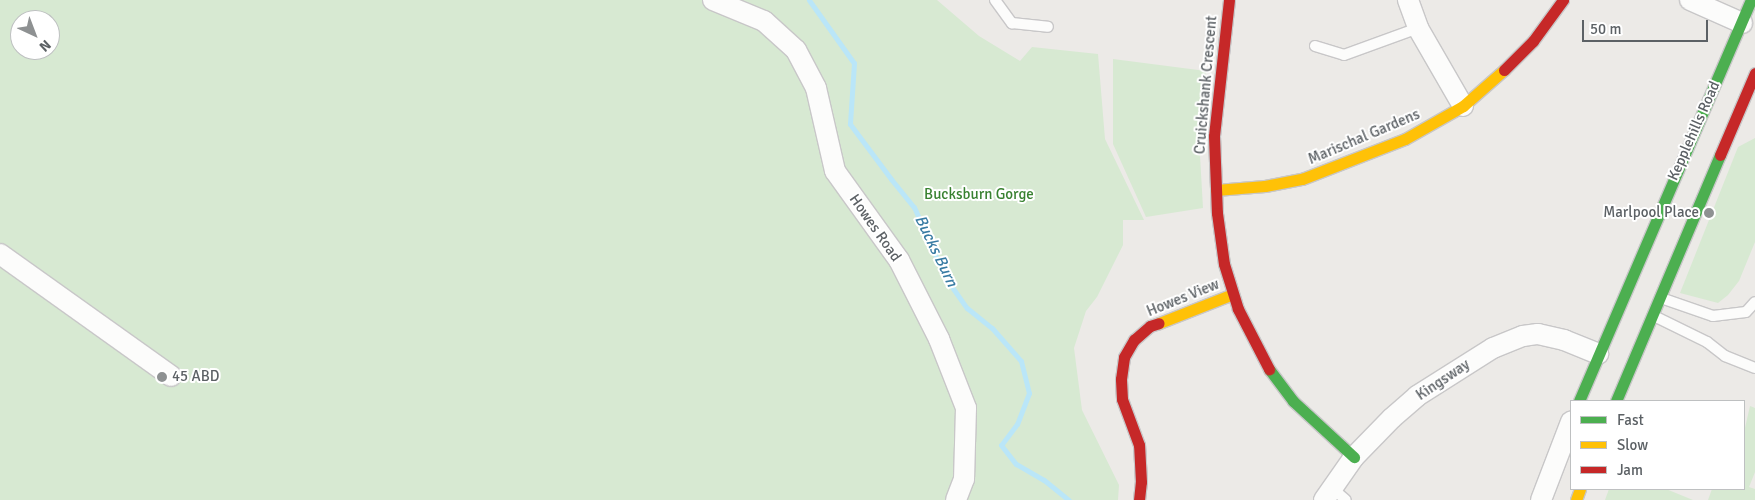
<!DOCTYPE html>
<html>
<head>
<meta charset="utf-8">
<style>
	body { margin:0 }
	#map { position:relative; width:1755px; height:500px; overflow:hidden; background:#eceae7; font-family:Signika,sans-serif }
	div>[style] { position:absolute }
	.green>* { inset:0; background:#d7e9d2 }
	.stream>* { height:5px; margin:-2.5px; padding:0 2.5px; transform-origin:2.5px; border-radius:2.5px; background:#bae6f8 }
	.roads { filter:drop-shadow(1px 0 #c8c7c8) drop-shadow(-1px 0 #c8c7c8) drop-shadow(0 1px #c8c7c8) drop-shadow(0 -1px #c8c7c8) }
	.lane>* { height:10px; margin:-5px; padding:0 5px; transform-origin:5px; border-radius:5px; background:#fcfcfb }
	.street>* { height:20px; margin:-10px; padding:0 10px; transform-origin:10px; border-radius:10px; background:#fcfcfb }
	.fast>* { height:11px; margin:-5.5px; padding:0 5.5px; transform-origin:5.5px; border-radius:5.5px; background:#4caf50 }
	.slow>* { height:11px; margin:-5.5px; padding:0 5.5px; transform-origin:5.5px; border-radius:5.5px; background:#ffc107 }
	.jam>* { height:11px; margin:-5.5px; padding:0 5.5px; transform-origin:5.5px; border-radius:5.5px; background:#c62828 }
	.dots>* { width:14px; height:14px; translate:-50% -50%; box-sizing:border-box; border:2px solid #fff; border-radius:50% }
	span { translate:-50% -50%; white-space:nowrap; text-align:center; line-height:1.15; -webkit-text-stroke:4px #fff; paint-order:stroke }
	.street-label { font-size:15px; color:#5c6165 }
	.park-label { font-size:15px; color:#388130 }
	.poi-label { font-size:15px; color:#5c6165 }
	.right { translate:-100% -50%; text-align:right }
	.left { translate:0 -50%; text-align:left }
	.water-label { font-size:16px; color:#387ba3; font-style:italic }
	.legend { position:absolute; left:1570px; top:400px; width:175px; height:90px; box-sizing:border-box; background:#fff; border:1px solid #bec0c1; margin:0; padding:6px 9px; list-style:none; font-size:15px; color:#5c6165 }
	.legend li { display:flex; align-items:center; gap:10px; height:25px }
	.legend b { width:25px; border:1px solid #bec0c1 }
	.north { position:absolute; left:10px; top:10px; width:50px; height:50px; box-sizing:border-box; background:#fff; border:1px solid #bec0c1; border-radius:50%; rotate:137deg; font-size:14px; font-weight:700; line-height:20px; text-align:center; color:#5c6165 }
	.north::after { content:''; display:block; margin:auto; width:18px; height:22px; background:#8e9192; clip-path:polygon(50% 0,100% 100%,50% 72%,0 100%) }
	.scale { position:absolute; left:1582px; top:20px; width:126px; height:22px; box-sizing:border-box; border:2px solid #5c6165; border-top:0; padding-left:6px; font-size:15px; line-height:18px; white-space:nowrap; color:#5c6165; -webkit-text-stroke:4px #fff; paint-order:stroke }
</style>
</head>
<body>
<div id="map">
	<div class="green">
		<i style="clip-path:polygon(evenodd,0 0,937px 0,979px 36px,1020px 61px,1032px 47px,1098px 54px,1105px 139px,1144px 220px,1123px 220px,1123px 245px,1097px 297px,1086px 311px,1074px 348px,1082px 410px,1119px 485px,1118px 500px,0 500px,0 0,20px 20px,50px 20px,50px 50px,20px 50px,20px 20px)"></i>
		<i style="clip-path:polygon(1113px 59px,1206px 71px,1199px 138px,1203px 208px,1146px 217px,1113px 144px)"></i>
		<i style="clip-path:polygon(1755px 138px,1755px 242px,1739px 281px,1728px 295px,1718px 303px,1680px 293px,1738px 147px)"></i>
		<i style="clip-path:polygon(1750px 406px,1755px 408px,1755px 472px,1749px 487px,1755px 489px,1755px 500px,1708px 500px,1712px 489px,1744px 489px,1744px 432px)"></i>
		<i style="clip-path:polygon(1609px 489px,1666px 489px,1693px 500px,1605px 500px)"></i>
	</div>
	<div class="stream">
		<i style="left:809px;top:0;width:77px;rotate:54.5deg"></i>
		<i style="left:854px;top:63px;width:61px;rotate:93.8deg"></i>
		<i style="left:850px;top:124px;width:69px;rotate:53.3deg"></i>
		<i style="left:891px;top:179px;width:36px;rotate:51deg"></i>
		<i style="left:914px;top:207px;width:77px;rotate:66.1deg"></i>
		<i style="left:945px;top:277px;width:38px;rotate:55deg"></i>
		<i style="left:967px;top:308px;width:32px;rotate:39deg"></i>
		<i style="left:992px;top:328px;width:44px;rotate:48.7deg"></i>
		<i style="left:1021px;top:361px;width:33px;rotate:76deg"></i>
		<i style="left:1029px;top:393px;width:33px;rotate:111deg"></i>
		<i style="left:1017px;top:424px;width:26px;rotate:127deg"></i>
		<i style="left:1001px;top:445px;width:24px;rotate:52deg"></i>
		<i style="left:1016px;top:464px;width:32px;rotate:30deg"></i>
		<i style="left:1044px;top:480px;width:32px;rotate:39deg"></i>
	</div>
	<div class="roads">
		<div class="lane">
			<i style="left:995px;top:0;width:29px;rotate:54deg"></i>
			<i style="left:1012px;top:23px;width:36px;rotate:6deg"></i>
			<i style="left:1315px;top:46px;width:30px;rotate:17deg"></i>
			<i style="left:1344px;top:55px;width:79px;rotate:-20deg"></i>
			<i style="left:1661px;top:298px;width:55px;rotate:19.1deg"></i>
			<i style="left:1713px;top:316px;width:33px;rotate:-7deg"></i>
			<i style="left:1746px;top:312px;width:13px;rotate:-48deg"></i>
			<i style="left:1654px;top:316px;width:59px;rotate:26.1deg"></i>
			<i style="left:1707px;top:342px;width:23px;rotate:38deg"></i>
			<i style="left:1725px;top:356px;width:32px;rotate:22deg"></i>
			<i style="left:1332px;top:488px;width:18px;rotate:41deg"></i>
		</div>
		<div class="street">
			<i style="left:713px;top:0;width:55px;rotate:22.4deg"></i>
			<i style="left:764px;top:21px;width:43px;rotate:42.2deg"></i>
			<i style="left:796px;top:50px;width:43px;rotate:62.2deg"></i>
			<i style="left:816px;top:88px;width:85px;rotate:77.1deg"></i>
			<i style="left:835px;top:171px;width:110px;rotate:54.3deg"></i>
			<i style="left:899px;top:260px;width:89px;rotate:63.1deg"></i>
			<i style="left:939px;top:339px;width:74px;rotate:68.6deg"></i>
			<i style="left:966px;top:408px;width:71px;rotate:91.6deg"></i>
			<i style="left:964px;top:479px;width:22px;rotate:111deg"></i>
			<i style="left:1408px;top:0;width:30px;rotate:70deg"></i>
			<i style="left:1418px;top:28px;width:90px;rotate:60deg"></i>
			<i style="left:1690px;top:0;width:57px;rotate:23.9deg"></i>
			<i style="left:0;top:254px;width:210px;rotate:35.5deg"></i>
			<i style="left:1324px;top:500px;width:52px;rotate:-55.1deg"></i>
			<i style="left:1354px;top:457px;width:54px;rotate:-45.7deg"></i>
			<i style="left:1392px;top:418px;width:33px;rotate:-41deg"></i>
			<i style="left:1417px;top:396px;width:90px;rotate:-32.3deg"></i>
			<i style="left:1493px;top:348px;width:32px;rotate:-22deg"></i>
			<i style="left:1523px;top:336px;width:15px;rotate:-8deg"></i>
			<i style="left:1538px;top:334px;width:27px;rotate:13deg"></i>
			<i style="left:1564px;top:340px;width:37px;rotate:22deg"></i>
			<i style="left:1541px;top:500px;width:84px;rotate:-69deg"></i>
		</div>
		<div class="fast">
			<i style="left:1269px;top:369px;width:40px;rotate:53deg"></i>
			<i style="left:1293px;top:401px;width:83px;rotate:42.6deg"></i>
			<i style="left:1579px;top:401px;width:436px;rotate:-66.8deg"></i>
			<i style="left:1616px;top:401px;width:267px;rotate:-67.1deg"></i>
		</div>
		<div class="slow">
			<i style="left:1216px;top:190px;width:49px;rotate:-4.7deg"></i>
			<i style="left:1265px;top:186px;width:38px;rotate:-11deg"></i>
			<i style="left:1302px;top:179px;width:110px;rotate:-21.2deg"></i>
			<i style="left:1405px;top:139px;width:67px;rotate:-29.6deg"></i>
			<i style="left:1463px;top:106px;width:55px;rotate:-41.3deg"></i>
			<i style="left:1159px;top:323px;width:79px;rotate:-21.4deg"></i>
			<i style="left:1576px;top:500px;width:12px;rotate:-70deg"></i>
		</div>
		<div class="jam">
			<i style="left:1229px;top:0;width:137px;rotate:96.3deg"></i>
			<i style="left:1214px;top:136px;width:77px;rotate:87.8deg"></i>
			<i style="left:1217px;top:213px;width:51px;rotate:82.2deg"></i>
			<i style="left:1224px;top:264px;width:47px;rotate:72.7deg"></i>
			<i style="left:1238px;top:309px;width:68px;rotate:62.7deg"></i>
			<i style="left:1504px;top:70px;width:41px;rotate:-45deg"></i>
			<i style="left:1533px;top:41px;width:51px;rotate:-53.8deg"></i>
			<i style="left:1720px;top:155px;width:89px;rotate:-66.9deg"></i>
			<i style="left:1139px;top:500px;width:18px;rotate:-84deg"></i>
			<i style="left:1141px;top:482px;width:37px;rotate:-93deg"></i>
			<i style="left:1139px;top:445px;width:49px;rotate:-110.3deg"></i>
			<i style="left:1122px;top:399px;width:20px;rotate:-93deg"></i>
			<i style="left:1121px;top:379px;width:22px;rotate:-82deg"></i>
			<i style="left:1124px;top:357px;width:20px;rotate:-60deg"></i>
			<i style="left:1134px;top:340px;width:21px;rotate:-41deg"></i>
			<i style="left:1150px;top:326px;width:9px;rotate:-18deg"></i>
		</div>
	</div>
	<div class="dots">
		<i style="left:1709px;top:213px;background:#8e9192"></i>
		<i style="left:162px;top:377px;background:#8e9192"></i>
	</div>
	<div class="street-label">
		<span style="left:1206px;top:85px;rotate:-85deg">Cruickshank Crescent</span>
		<span style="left:1694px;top:131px;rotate:-66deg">Kepplehills Road</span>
		<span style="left:1364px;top:137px;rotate:-23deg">Marischal Gardens</span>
		<span style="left:875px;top:228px;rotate:55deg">Howes Road</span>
		<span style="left:1183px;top:298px;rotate:-22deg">Howes View</span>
		<span style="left:1443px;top:380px;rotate:-34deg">Kingsway</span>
	</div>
	<div class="park-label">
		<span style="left:979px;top:195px">Bucksburn Gorge</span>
	</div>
	<div class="poi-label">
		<span class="right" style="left:1699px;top:213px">Marlpool Place</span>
		<span class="left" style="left:172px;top:377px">45 ABD</span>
	</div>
	<div class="water-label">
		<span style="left:936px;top:251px;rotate:64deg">Bucks Burn</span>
	</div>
	<ul class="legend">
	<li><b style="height:6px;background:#4caf50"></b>Fast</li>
	<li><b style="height:6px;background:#ffc107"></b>Slow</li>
	<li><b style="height:6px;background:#c62828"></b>Jam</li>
	</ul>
	<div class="north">N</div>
	<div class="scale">50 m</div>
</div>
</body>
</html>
